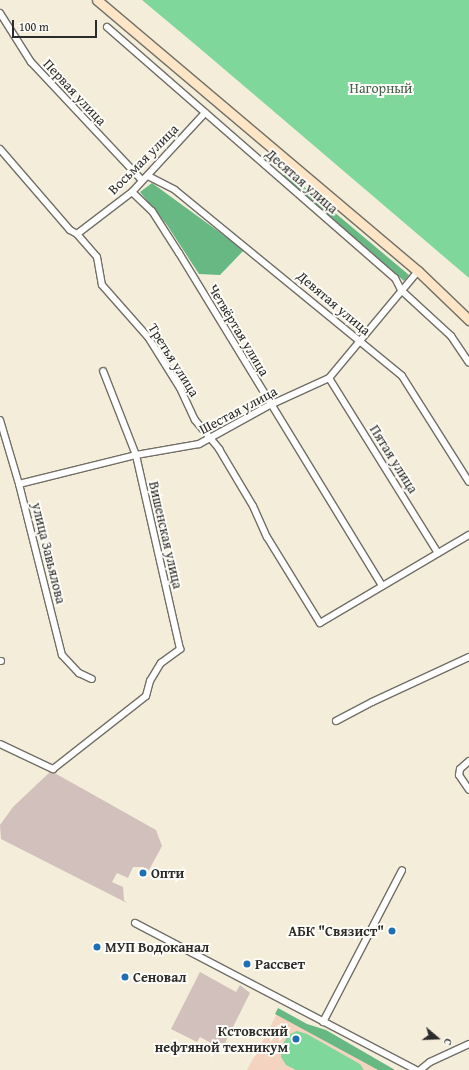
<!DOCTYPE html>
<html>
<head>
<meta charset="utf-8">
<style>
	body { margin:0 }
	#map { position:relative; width:469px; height:1070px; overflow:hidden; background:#f4edd9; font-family:"Gentium Book Plus",serif }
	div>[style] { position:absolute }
	.built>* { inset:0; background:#f5d3c1 }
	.industrial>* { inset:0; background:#d1c0bc }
	.green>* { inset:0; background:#7fd79b }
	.forest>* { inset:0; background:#67b883 }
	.roads { filter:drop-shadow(1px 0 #716f68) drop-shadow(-1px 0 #716f68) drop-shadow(0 1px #716f68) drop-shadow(0 -1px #716f68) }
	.minor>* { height:6px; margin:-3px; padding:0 3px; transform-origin:3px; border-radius:3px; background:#fff }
	.secondary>* { height:9px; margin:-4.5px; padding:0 4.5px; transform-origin:4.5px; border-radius:4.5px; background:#fde5c5 }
	.dots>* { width:11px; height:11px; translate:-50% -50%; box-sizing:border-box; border:2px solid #fdfcf7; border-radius:50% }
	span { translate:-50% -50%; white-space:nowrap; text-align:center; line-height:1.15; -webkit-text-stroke:4px #fdfcf7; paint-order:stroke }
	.park-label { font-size:14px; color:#445f4d }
	.street-label { font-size:14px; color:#2b2b2b }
	.poi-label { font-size:14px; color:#2b2b2b; font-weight:700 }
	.left { translate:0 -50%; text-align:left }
	.right { translate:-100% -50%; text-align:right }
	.north { position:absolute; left:417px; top:1018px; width:40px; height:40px; -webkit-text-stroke:3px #fdfcf7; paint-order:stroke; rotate:109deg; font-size:11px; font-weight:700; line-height:16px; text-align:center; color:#2b2b2b }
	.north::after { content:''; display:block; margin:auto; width:14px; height:18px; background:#2b2b2b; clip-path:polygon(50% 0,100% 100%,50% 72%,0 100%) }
	.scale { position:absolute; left:12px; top:20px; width:85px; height:18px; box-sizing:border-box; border:2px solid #2b2b2b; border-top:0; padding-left:5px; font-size:12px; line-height:14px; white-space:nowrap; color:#2b2b2b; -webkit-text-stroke:3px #fdfcf7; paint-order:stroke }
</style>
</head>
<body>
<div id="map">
	<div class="built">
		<i style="clip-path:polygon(278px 1012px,379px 1065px,376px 1070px,247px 1070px)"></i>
	</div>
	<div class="industrial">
		<i style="clip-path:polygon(51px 771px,156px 830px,162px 846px,149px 870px,143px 867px,133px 867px,128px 878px,117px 873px,112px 882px,123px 887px,124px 900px,127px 903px,1px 839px,0 825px,13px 807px)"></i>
		<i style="clip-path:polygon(200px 972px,236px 992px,240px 985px,250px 993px,222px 1049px,200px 1037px,197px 1042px,171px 1029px)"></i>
	</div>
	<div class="green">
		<i style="clip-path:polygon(142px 0,469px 0,469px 278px,197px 46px)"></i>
		<i style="clip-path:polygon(297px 1031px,307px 1034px,360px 1064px,364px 1070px,296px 1070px,286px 1065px,281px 1057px,281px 1048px,288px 1035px)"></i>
	</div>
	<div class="forest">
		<i style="clip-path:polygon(282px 175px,290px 175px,409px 275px,404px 281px)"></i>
		<i style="clip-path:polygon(152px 183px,244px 250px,220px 275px,199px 274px,167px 225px,140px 192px)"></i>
		<i style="clip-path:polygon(278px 1008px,307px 1024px,326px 1030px,395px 1070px,378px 1070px,369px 1065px,275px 1014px)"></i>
	</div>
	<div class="roads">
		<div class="minor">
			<i style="left:0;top:13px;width:58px;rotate:57.7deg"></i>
			<i style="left:31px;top:62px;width:162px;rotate:46.8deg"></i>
			<i style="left:107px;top:27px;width:382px;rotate:41.1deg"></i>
			<i style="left:395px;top:278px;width:13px;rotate:63deg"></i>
			<i style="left:401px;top:290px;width:68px;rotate:42.6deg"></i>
			<i style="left:451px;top:336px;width:32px;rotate:56deg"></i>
			<i style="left:0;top:149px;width:107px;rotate:49.2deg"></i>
			<i style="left:70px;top:230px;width:8px;rotate:30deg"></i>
			<i style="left:77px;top:234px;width:30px;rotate:49deg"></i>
			<i style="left:97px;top:257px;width:28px;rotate:80deg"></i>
			<i style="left:102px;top:285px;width:69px;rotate:48.5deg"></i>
			<i style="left:148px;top:337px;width:60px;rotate:57.9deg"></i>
			<i style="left:180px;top:388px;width:35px;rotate:65deg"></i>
			<i style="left:195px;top:420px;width:38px;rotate:50deg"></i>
			<i style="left:219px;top:449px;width:66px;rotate:59.2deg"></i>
			<i style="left:253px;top:506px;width:34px;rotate:66deg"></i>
			<i style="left:267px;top:537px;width:101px;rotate:58.4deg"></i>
			<i style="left:320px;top:623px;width:173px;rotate:-30.6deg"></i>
			<i style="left:148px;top:176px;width:30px;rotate:27deg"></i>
			<i style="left:175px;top:190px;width:293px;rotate:39.3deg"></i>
			<i style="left:402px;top:376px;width:125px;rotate:57.7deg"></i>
			<i style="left:132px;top:192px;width:28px;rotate:44deg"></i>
			<i style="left:152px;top:211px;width:50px;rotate:57.3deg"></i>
			<i style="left:179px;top:253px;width:390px;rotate:58.6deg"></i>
			<i style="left:77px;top:234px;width:69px;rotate:-37.4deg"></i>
			<i style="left:132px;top:192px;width:108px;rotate:-47.3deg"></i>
			<i style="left:329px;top:378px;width:206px;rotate:58.1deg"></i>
			<i style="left:0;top:420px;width:67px;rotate:73.5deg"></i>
			<i style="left:19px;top:484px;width:176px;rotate:75.9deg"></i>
			<i style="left:62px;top:655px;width:25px;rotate:47deg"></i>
			<i style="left:79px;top:673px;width:14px;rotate:25deg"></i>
			<i style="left:19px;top:484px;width:121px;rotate:-13.9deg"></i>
			<i style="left:136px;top:455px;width:64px;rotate:-9.9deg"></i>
			<i style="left:199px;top:444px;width:81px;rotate:-28.8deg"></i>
			<i style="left:270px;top:405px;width:65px;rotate:-24.6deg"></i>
			<i style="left:329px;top:378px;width:139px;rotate:-50.2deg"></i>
			<i style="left:0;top:661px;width:1px"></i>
			<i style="left:336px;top:721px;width:41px;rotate:-27.8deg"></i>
			<i style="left:372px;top:702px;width:107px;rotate:-24.9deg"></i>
			<i style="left:0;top:744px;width:59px;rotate:25.3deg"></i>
			<i style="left:53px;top:769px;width:118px;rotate:-38.1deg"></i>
			<i style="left:146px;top:696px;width:16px;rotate:-75deg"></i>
			<i style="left:150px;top:681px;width:21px;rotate:-59deg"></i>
			<i style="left:161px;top:663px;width:24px;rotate:-36deg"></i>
			<i style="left:180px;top:649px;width:199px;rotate:-102.8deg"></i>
			<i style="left:136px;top:455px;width:90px;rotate:-111.4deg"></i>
			<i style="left:469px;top:761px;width:12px;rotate:138deg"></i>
			<i style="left:460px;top:769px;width:6px;rotate:99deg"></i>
			<i style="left:459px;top:775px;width:18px;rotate:56deg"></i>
			<i style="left:135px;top:923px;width:317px;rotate:27.6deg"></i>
			<i style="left:323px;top:1022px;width:171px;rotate:-62.5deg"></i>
			<i style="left:420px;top:1070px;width:13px;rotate:-39deg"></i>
			<i style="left:430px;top:1062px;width:43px;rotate:-24.8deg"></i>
		</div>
		<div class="secondary">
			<i style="left:97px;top:0;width:420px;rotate:40.2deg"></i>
			<i style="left:418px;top:271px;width:71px;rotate:43.9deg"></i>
		</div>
	</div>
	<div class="dots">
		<i style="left:143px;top:873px;background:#1f6fb2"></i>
		<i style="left:392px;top:931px;background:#1f6fb2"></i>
		<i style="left:97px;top:947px;background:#1f6fb2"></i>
		<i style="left:247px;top:964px;background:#1f6fb2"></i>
		<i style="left:125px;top:977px;background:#1f6fb2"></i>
		<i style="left:296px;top:1039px;background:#1f6fb2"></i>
	</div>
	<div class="park-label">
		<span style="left:381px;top:88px">Нагорный</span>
	</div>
	<div class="street-label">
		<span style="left:75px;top:92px;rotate:47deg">Первая улица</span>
		<span style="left:143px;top:159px;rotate:-45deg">Восьмая улица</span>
		<span style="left:302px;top:181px;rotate:41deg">Десятая улица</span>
		<span style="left:334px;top:303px;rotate:40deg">Девятая улица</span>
		<span style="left:239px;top:330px;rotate:59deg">Четвёртая улица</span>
		<span style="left:174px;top:360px;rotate:58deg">Третья улица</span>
		<span style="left:238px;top:410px;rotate:-28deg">Шестая улица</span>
		<span style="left:394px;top:459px;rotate:58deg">Пятая улица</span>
		<span style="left:166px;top:535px;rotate:77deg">Вишенская улица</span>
		<span style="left:49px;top:553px;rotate:76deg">улица Завьялова</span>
	</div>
	<div class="poi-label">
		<span class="left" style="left:151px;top:873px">Опти</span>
		<span class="right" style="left:384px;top:931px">АБК "Связист"</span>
		<span class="left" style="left:105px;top:947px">МУП Водоканал</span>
		<span class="left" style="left:255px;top:964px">Рассвет</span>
		<span class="left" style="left:133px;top:977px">Сеновал</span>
		<span class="right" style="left:288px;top:1039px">Кстовский<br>нефтяной техникум</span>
	</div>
	<div class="north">С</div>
	<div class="scale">100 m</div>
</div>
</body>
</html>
